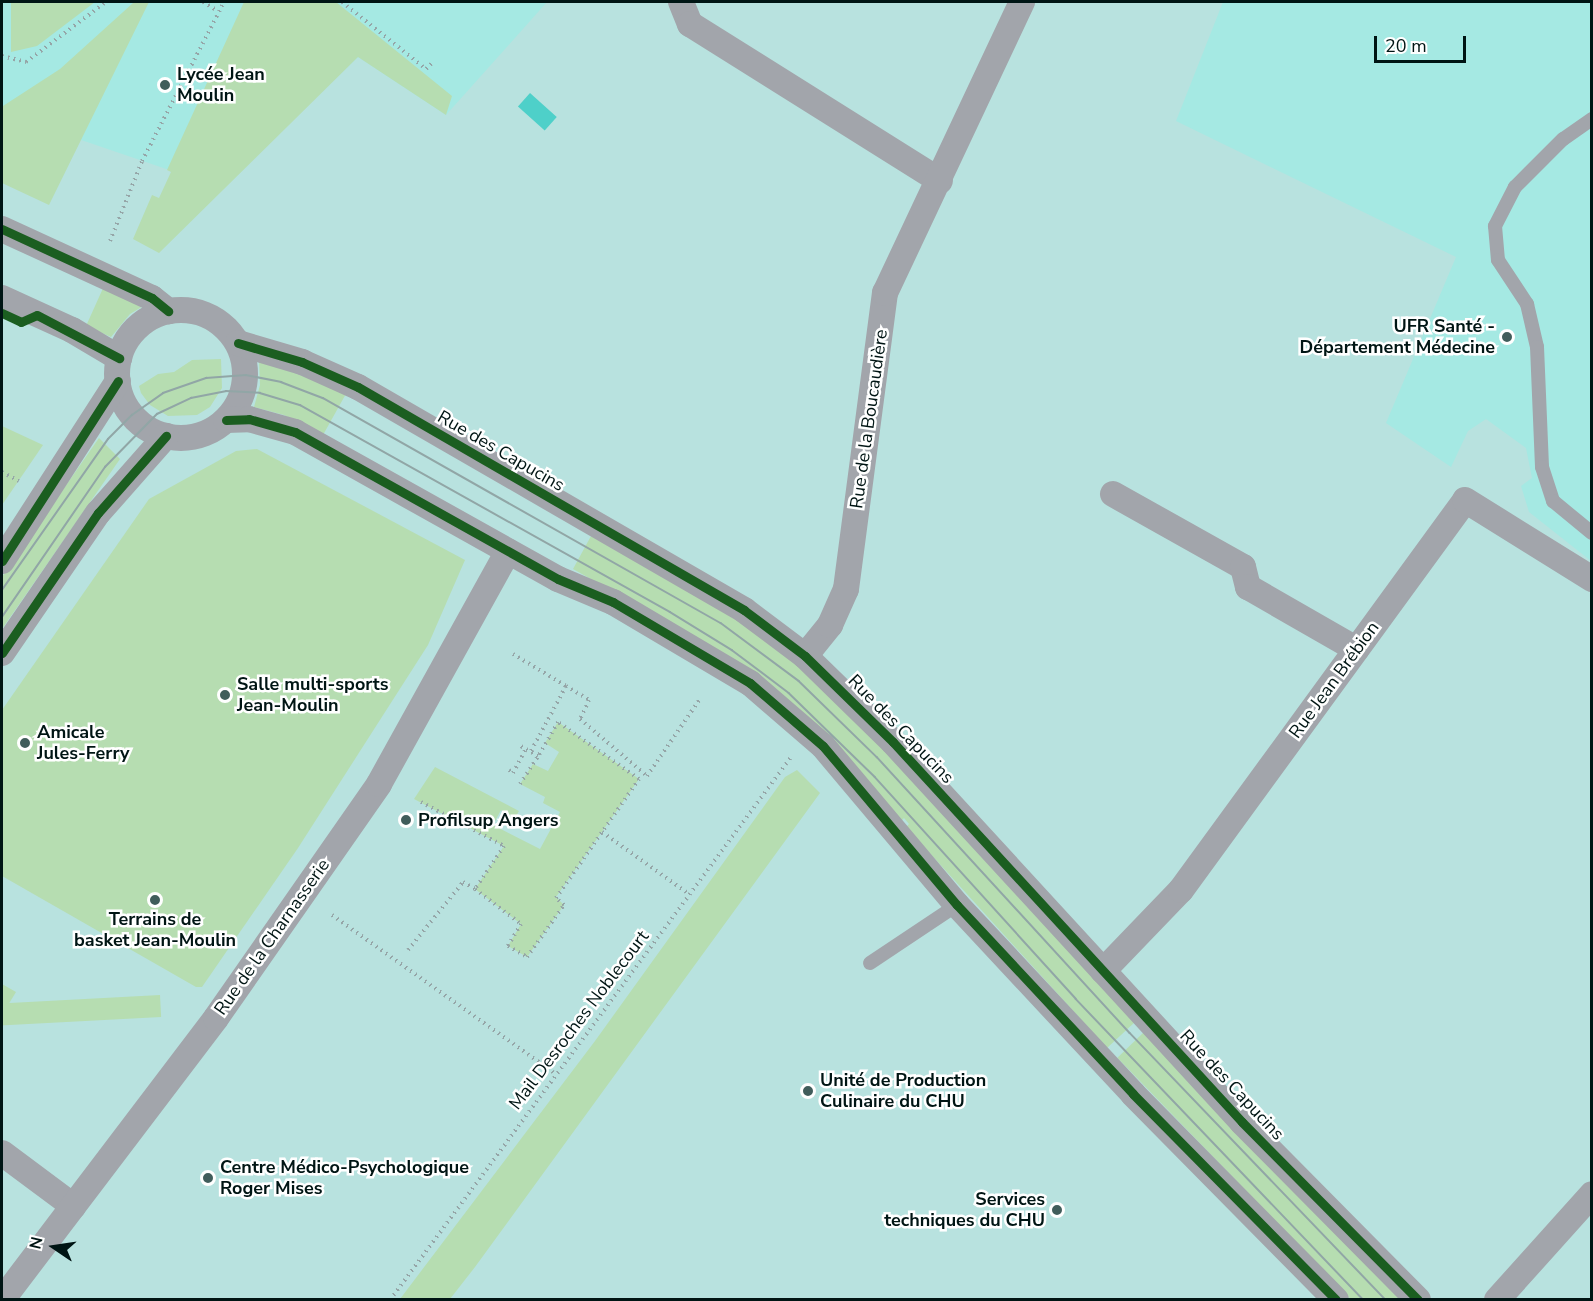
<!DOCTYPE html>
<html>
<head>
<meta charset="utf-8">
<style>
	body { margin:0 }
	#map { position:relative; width:1593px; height:1301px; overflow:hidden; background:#b8e2df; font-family:"Nunito Sans",sans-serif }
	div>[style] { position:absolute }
	.built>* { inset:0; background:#a5e9e3 }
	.green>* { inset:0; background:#b6ddb1; transform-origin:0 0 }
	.water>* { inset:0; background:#4ed0c9; transform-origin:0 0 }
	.path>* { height:4px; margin-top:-2px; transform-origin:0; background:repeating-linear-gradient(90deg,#95a5a7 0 1.5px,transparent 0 6px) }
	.lane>* { height:14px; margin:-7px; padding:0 7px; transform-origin:7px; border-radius:7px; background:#a2a5ab }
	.street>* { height:26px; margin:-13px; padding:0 13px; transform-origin:13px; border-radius:13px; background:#a2a5ab }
	.street>.ring { margin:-13px; padding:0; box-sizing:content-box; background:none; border:26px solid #a2a5ab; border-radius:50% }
	.tram>* { height:1.5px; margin:-0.75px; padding:0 0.75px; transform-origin:0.75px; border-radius:0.75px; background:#91a6a6 }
	.cycleway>* { height:9px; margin:-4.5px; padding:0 4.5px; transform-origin:4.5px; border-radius:4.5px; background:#1b5e20 }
	.dots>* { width:16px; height:16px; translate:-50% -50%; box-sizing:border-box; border:3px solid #fff; border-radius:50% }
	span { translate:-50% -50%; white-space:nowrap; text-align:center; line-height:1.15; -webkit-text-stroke:5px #fff; paint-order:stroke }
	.poi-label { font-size:18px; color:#001514; font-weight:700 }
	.left { translate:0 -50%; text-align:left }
	.right { translate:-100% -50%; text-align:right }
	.street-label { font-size:18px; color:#001514 }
	.frame { position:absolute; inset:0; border:3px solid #001514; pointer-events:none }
	.north { position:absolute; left:24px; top:1217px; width:60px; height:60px; -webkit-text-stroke:4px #fff; paint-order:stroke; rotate:283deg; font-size:16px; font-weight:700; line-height:24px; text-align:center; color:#001514 }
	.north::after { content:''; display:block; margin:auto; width:21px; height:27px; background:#001514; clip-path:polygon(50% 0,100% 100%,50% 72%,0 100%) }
	.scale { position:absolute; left:1374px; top:36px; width:92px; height:27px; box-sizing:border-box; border:3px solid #001514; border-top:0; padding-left:8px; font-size:18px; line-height:21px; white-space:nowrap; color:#001514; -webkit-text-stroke:4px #fff; paint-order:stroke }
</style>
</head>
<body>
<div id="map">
	<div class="built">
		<i style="clip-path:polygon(2px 2px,547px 2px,446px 115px,358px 57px,222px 188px,2px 113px)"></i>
		<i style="clip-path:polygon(1223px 2px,1591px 2px,1591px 561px,1529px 512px,1521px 486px,1532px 478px,1526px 448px,1486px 419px,1468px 431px,1451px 467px,1386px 423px,1456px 257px,1176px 121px)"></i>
	</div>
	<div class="green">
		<i style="clip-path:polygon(11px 2px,95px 2px,37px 46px,11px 52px)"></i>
		<i style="clip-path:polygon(149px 2px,49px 205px,2px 183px,3px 106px,60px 69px,133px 3px)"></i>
		<i style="clip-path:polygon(244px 2px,336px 2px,452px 96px,446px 115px,358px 57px,159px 253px,133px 239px,152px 195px,159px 198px,171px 172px,167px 170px)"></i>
		<i style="clip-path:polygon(104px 286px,145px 305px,130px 314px,111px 337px,86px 326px)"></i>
		<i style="clip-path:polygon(221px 359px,222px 388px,210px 407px,197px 415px,168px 416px,150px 405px,141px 393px,139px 386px,158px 374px,174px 372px,192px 360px)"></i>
		<i style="clip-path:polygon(259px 360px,347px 392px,323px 435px,284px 415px,254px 407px,260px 385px)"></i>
		<i style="clip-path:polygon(2px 426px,43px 445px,2px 505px)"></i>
		<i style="clip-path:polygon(99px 438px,120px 459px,2px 629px,2px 577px)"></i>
		<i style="clip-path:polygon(257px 449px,465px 560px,428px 645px,298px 848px,202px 987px,196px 987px,2px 876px,2px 710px,149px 499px,236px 451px)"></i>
		<i style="clip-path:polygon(591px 536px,734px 618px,780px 650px,840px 701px,1135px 1022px,1107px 1048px,906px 827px,909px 824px,904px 818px,901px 821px,696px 638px,573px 569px)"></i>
		<i style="clip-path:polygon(558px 722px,639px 779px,556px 897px,564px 905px,527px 957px,508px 946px,521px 924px,475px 889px,504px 846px,414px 799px,435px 767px,519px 811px,515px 818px,501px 810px,493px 825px,540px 849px,560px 812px,543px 803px,545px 797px,520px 784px,533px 764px,548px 771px,559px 752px,545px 743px)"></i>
		<i style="clip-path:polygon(797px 770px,820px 793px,475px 1267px,450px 1299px,400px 1299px,595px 1041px,785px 777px)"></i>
		<i style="clip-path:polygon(2px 984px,16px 992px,2px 1015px)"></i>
		<i style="left:160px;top:995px;width:22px;height:188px;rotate:87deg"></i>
		<i style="left:1144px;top:1032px;width:371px;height:37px;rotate:46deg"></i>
	</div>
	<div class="water">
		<i style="left:530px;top:93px;width:36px;height:18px;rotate:42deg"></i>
	</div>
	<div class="path">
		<i style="left:203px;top:2px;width:17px;rotate:31deg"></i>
		<i style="left:342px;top:2px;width:107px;rotate:38.6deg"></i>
		<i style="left:426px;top:69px;width:8px;rotate:-45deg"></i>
		<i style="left:2px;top:56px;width:25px;rotate:14deg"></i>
		<i style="left:26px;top:62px;width:100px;rotate:-36.9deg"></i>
		<i style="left:110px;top:241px;width:86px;rotate:-68.2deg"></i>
		<i style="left:142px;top:161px;width:179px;rotate:-62.7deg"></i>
		<i style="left:2px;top:472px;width:19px;rotate:28deg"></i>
		<i style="left:513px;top:654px;width:62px;rotate:31.1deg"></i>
		<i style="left:566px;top:686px;width:74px;rotate:118.3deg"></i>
		<i style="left:566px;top:686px;width:27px;rotate:31deg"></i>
		<i style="left:589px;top:700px;width:21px;rotate:115deg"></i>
		<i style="left:580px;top:719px;width:88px;rotate:40.4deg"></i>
		<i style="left:647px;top:776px;width:93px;rotate:-55.5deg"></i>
		<i style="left:509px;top:770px;width:5px;rotate:37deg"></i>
		<i style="left:513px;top:773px;width:27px;rotate:-62deg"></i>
		<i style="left:520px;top:784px;width:33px;rotate:-57deg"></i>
		<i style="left:421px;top:802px;width:94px;rotate:27.9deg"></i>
		<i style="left:504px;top:846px;width:52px;rotate:124deg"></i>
		<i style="left:475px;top:889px;width:58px;rotate:37.3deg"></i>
		<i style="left:521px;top:924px;width:26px;rotate:121deg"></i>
		<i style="left:508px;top:946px;width:22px;rotate:30deg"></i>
		<i style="left:527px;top:957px;width:64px;rotate:-54.6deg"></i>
		<i style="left:564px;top:905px;width:11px;rotate:-139deg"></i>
		<i style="left:556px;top:898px;width:145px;rotate:-55.1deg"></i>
		<i style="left:639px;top:779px;width:99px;rotate:-144.9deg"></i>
		<i style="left:558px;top:722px;width:39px;rotate:120deg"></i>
		<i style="left:538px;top:756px;width:20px;rotate:-150deg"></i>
		<i style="left:602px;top:832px;width:107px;rotate:35.5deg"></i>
		<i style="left:332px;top:915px;width:275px;rotate:35.4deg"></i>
		<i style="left:408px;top:950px;width:87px;rotate:-51deg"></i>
		<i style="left:463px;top:882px;width:14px;rotate:30deg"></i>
		<i style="left:390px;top:1300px;width:675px;rotate:-53.55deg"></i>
	</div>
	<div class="lane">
		<i style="left:1592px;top:119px;width:35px;rotate:145deg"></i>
		<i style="left:1563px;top:139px;width:68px;rotate:135deg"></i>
		<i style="left:1515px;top:187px;width:44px;rotate:117.1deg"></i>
		<i style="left:1495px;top:226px;width:34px;rotate:85deg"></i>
		<i style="left:1498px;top:260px;width:53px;rotate:56.6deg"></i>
		<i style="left:1527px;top:304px;width:44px;rotate:76.9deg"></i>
		<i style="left:1537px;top:347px;width:120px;rotate:87.6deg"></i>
		<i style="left:1542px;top:467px;width:36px;rotate:72deg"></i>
		<i style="left:1553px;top:501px;width:50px;rotate:39.4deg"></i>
		<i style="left:870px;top:963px;width:105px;rotate:-33.7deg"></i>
	</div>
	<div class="street">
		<i style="left:681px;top:2px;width:24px;rotate:68deg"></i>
		<i style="left:690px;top:24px;width:295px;rotate:32.1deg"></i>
		<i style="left:2px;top:229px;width:165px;rotate:24.7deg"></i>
		<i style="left:152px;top:298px;width:21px;rotate:39deg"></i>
		<i style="left:2px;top:298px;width:77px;rotate:24.6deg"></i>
		<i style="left:72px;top:330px;width:55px;rotate:30.8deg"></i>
		<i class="ring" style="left:117px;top:310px;width:102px;height:102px"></i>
		<i style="left:238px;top:343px;width:67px;rotate:16.5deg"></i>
		<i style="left:302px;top:362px;width:61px;rotate:24.1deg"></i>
		<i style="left:358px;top:387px;width:446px;rotate:30deg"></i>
		<i style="left:744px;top:610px;width:76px;rotate:37deg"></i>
		<i style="left:805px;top:656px;width:123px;rotate:44.3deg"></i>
		<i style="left:893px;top:742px;width:516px;rotate:47.43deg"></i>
		<i style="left:1242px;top:1122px;width:250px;rotate:45.3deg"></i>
		<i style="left:226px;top:420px;width:23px;rotate:-2deg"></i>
		<i style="left:249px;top:419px;width:48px;rotate:15.8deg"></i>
		<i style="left:295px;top:432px;width:301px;rotate:29.2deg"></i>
		<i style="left:558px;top:579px;width:60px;rotate:22.7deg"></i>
		<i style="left:613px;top:602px;width:159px;rotate:30.6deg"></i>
		<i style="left:750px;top:683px;width:96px;rotate:40.8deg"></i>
		<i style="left:823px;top:746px;width:208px;rotate:49.9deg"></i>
		<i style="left:957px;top:905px;width:258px;rotate:47deg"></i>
		<i style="left:1133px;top:1094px;width:289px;rotate:45.4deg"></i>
		<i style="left:1113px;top:494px;width:149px;rotate:29.3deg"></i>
		<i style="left:1243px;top:567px;width:21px;rotate:76deg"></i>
		<i style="left:1248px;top:587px;width:125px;rotate:29.9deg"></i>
		<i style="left:2px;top:561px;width:214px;rotate:-57.2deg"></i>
		<i style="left:2px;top:653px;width:170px;rotate:-55.6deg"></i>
		<i style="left:98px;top:513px;width:103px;rotate:-48.6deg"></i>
		<i style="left:805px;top:656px;width:40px;rotate:-51deg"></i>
		<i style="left:830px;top:625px;width:39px;rotate:-66deg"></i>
		<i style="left:846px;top:589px;width:299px;rotate:-82.5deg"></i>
		<i style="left:885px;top:293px;width:322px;rotate:-64.8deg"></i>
		<i style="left:1103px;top:971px;width:112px;rotate:-46.1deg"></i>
		<i style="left:1181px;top:890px;width:482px;rotate:-53.9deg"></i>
		<i style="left:1465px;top:500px;width:150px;rotate:31.9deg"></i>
		<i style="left:2px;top:1153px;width:89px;rotate:36.7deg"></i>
		<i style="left:2px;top:1300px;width:354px;rotate:-52.8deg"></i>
		<i style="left:216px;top:1018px;width:285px;rotate:-55.1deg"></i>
		<i style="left:379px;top:784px;width:266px;rotate:-61deg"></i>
		<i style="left:1497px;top:1300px;width:142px;rotate:-48.1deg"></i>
	</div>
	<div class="tram">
		<i style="left:2px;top:590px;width:184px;rotate:-54.9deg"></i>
		<i style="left:108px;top:439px;width:34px;rotate:-45deg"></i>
		<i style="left:132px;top:415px;width:38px;rotate:-35deg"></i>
		<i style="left:163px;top:393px;width:46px;rotate:-19.2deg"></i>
		<i style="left:206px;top:378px;width:40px;rotate:-4.3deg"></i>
		<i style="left:246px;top:375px;width:36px;rotate:11deg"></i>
		<i style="left:281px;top:382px;width:45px;rotate:20.9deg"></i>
		<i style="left:323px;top:398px;width:457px;rotate:29.5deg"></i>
		<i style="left:721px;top:623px;width:97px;rotate:36.6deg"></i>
		<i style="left:799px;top:681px;width:109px;rotate:44.3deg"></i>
		<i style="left:877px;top:757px;width:374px;rotate:47.5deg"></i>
		<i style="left:1130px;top:1033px;width:370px;rotate:46.2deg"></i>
		<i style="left:2px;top:617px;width:182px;rotate:-55.5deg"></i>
		<i style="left:105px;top:467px;width:74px;rotate:-45.5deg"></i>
		<i style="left:157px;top:414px;width:38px;rotate:-25deg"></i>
		<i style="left:191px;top:398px;width:36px;rotate:-11deg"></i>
		<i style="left:226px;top:391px;width:34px;rotate:3deg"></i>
		<i style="left:260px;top:393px;width:42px;rotate:16.7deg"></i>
		<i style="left:300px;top:405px;width:424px;rotate:29.2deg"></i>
		<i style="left:670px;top:612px;width:73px;rotate:31.5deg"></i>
		<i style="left:732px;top:650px;width:71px;rotate:37deg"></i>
		<i style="left:789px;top:693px;width:120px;rotate:44.3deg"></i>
		<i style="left:875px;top:777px;width:299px;rotate:47.8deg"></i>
		<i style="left:1076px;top:999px;width:417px;rotate:46.3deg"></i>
	</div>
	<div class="cycleway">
		<i style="left:2px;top:229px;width:165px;rotate:24.7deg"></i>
		<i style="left:152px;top:298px;width:21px;rotate:39deg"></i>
		<i style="left:2px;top:313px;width:21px;rotate:25deg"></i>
		<i style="left:21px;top:322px;width:17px;rotate:-24deg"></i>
		<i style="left:37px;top:315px;width:93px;rotate:27.7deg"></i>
		<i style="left:238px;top:343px;width:67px;rotate:16.5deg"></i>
		<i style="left:302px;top:362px;width:61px;rotate:24.1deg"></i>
		<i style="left:358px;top:387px;width:446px;rotate:30deg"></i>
		<i style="left:744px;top:610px;width:76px;rotate:37deg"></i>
		<i style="left:805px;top:656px;width:123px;rotate:44.3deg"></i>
		<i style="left:893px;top:742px;width:516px;rotate:47.43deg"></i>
		<i style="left:1242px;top:1122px;width:250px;rotate:45.3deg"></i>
		<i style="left:226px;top:420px;width:23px;rotate:-2deg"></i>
		<i style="left:249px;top:419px;width:48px;rotate:15.8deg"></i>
		<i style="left:295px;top:432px;width:301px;rotate:29.2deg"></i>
		<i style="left:558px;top:579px;width:60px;rotate:22.7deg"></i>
		<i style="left:613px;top:602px;width:159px;rotate:30.6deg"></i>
		<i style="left:750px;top:683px;width:96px;rotate:40.8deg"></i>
		<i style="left:823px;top:746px;width:208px;rotate:49.9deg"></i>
		<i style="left:957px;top:905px;width:258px;rotate:47deg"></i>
		<i style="left:1133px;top:1094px;width:289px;rotate:45.4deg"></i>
		<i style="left:2px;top:561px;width:214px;rotate:-57.2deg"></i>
		<i style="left:2px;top:653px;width:170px;rotate:-55.6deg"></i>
		<i style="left:98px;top:513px;width:103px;rotate:-48.6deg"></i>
	</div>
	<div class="dots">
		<i style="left:165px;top:85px;background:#405d5b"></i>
		<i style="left:1507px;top:337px;background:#405d5b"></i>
		<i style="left:225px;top:695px;background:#405d5b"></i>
		<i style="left:25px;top:743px;background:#405d5b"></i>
		<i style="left:406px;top:820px;background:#405d5b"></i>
		<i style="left:155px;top:900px;background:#405d5b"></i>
		<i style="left:808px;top:1091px;background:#405d5b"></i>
		<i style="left:208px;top:1178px;background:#405d5b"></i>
		<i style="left:1057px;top:1210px;background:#405d5b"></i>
	</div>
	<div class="poi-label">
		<span class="left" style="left:177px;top:85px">Lycée Jean<br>Moulin</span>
		<span class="right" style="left:1495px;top:337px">UFR Santé -<br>Département Médecine</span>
		<span class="left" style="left:237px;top:695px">Salle multi-sports<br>Jean-Moulin</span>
		<span class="left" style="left:37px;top:743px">Amicale<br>Jules-Ferry</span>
		<span class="left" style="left:418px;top:820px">Profilsup Angers</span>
		<span style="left:155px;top:930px">Terrains de<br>basket Jean-Moulin</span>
		<span class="left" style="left:820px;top:1091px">Unité de Production<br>Culinaire du CHU</span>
		<span class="left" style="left:220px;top:1178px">Centre Médico-Psychologique<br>Roger Mises</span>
		<span class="right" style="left:1045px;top:1210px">Services<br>techniques du CHU</span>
	</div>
	<div class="street-label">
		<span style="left:869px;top:419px;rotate:-82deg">Rue de la Boucaudière</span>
		<span style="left:501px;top:451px;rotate:30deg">Rue des Capucins</span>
		<span style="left:1334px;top:680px;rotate:-54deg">Rue Jean Brébion</span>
		<span style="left:901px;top:729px;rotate:46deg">Rue des Capucins</span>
		<span style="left:272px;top:937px;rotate:-55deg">Rue de la Charnasserie</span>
		<span style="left:579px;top:1020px;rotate:-53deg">Mail Desroches Noblecourt</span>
		<span style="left:1232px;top:1085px;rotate:47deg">Rue des Capucins</span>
	</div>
	<div class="frame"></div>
	<div class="north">N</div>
	<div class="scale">20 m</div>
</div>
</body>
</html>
